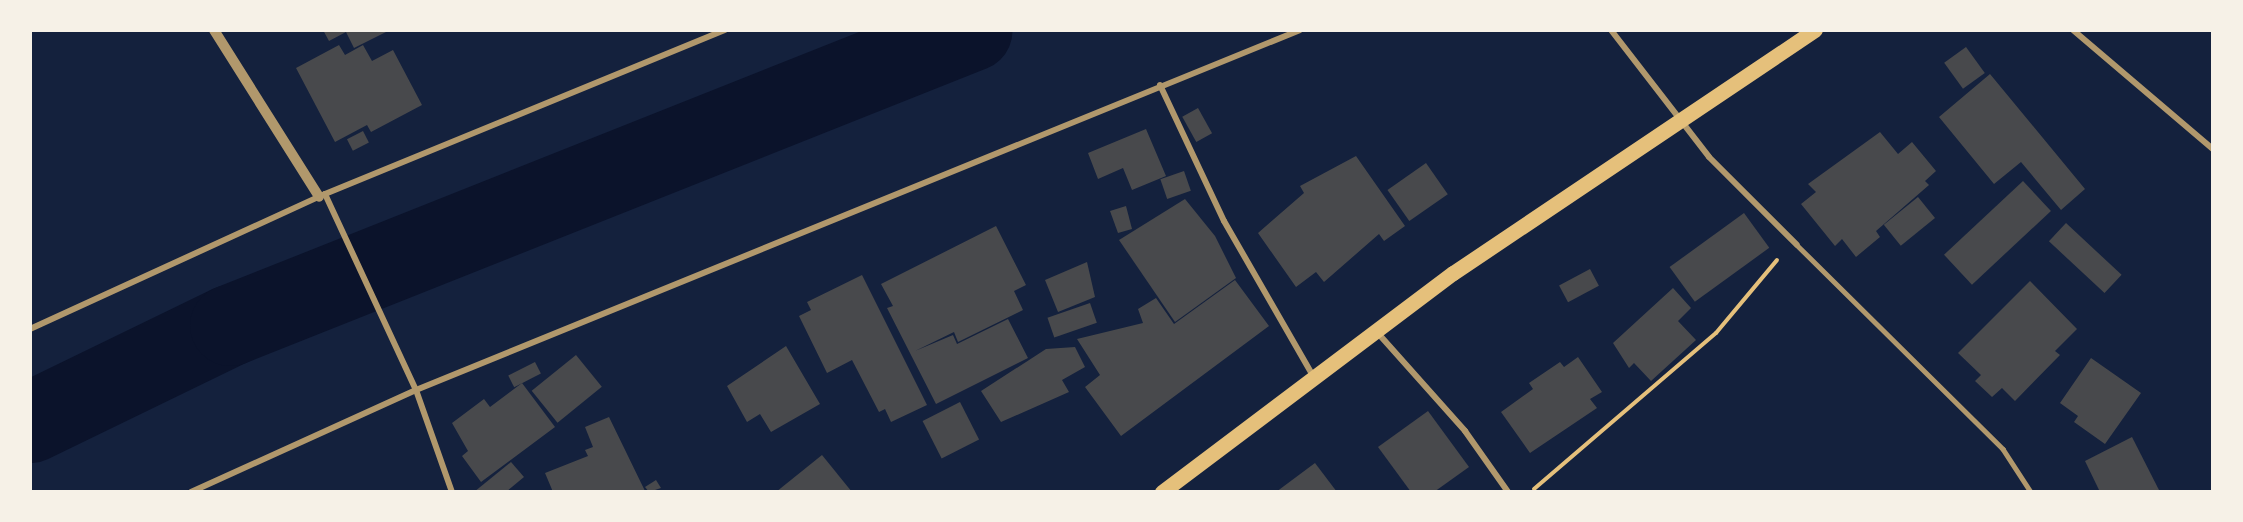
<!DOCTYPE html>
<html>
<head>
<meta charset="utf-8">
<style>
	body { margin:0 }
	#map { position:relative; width:2243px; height:522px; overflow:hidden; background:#14213d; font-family:"Open Sans",sans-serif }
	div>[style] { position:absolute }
	.river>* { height:81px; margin:-40.5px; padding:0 40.5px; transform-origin:40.5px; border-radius:40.5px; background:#0b132b }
	.building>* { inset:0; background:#48494c; transform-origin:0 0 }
	.path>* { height:4px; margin:-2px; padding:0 2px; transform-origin:2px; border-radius:2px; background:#e5c07b }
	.service>* { height:4.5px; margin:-2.25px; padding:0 2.25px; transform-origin:2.25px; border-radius:2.25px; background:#b1986c }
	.minor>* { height:6px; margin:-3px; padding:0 3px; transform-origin:3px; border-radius:3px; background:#b1986c }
	.tertiary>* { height:10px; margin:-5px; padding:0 5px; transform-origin:5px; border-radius:5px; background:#b1986c }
	.primary>* { height:15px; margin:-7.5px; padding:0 7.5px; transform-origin:7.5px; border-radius:7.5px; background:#e5c07b }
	span { translate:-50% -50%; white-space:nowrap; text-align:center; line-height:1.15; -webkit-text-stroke:5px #f6f1e7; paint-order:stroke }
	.frame { position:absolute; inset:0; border:32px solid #f6f1e7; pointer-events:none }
</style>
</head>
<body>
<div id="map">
	<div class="river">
		<i style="left:30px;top:422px;width:222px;rotate:-25.9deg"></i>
		<i style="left:230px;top:325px;width:798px;rotate:-21.68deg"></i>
	</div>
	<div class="building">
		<i style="clip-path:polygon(323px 30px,390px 30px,354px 48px,346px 32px,329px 41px)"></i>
		<i style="clip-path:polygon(339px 45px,345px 55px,363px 45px,372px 61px,393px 50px,422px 105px,371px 132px,367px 125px,335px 142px,296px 68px)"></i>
		<i style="left:1966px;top:47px;width:32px;height:27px;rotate:54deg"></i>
		<i style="clip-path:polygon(1990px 74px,2085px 189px,2061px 210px,2021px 162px,1994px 184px,1939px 117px)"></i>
		<i style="left:1198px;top:108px;width:29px;height:18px;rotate:61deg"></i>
		<i style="clip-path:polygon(1146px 129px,1166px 176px,1132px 190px,1123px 168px,1098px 179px,1088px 153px)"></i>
		<i style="left:363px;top:131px;width:13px;height:18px;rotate:63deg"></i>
		<i style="clip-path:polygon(1880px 132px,1898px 154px,1912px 142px,1936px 171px,1925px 181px,1929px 185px,1876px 231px,1880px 237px,1856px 257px,1842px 239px,1835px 246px,1801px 204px,1816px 192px,1808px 184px)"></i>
		<i style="clip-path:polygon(1356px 156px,1405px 226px,1384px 241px,1379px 234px,1324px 282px,1316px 272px,1296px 287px,1258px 233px,1304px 193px,1300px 186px)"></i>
		<i style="left:1426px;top:163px;width:38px;height:47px;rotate:55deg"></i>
		<i style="left:1184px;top:171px;width:21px;height:25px;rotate:71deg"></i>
		<i style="left:2023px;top:181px;width:41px;height:108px;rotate:47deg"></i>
		<i style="left:1918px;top:197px;width:27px;height:44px;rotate:51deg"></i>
		<i style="clip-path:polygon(1185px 199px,1215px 236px,1236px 278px,1175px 322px,1119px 240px)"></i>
		<i style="clip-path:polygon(1126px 206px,1132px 229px,1118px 233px,1110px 211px)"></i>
		<i style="left:1744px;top:213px;width:43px;height:92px;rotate:54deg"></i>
		<i style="left:2066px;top:223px;width:76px;height:25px;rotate:43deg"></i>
		<i style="clip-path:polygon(996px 226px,1026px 285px,1014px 291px,1023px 310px,958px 342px,954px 332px,915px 351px,953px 335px,957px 344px,1008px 319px,1028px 358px,936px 404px,887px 308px,893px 306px,881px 284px)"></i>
		<i style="clip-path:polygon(1087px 262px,1095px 297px,1058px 312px,1045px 280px)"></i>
		<i style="left:1590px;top:269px;width:19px;height:35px;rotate:62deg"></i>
		<i style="clip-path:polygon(862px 275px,927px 405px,891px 422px,885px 409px,879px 412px,852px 360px,827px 373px,799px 316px,811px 310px,807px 302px)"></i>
		<i style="clip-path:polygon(1235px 280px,1269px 326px,1121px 436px,1085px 387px,1100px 375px,1077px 339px,1143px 323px,1138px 309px,1156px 298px,1174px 324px)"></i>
		<i style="clip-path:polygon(2030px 281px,2077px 329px,2055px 351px,2060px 355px,2015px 401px,2002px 388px,1992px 397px,1975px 381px,1981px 375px,1958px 353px)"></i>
		<i style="clip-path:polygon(1673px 288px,1691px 308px,1678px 321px,1696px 340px,1651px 381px,1634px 363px,1629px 368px,1613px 343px)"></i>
		<i style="left:1090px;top:303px;width:21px;height:45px;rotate:71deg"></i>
		<i style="clip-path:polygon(786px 346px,820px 404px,771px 432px,760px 414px,747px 422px,727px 386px)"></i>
		<i style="clip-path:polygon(1075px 347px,1085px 367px,1062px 380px,1069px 392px,1001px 422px,981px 391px,1046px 349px)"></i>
		<i style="left:576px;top:355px;width:41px;height:57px;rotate:51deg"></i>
		<i style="clip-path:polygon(1578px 357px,1602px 392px,1590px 399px,1597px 408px,1530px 453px,1501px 412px,1533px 389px,1529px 383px,1560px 362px,1564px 367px)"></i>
		<i style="clip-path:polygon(2091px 358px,2141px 393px,2105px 444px,2074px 422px,2078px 416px,2060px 403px)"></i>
		<i style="left:535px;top:362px;width:13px;height:30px;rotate:63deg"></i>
		<i style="clip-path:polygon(522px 383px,555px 427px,481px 482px,462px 456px,468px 451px,452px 423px,484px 399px,490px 407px)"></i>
		<i style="left:960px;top:402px;width:42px;height:42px;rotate:63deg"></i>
		<i style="clip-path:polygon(1428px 411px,1469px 467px,1434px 492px,1411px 492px,1378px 447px)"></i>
		<i style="clip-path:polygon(609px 417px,645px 491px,553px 492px,545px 473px,588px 456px,585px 450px,593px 447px,585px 427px)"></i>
		<i style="clip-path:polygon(2132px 437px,2160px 492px,2100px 492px,2085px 461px)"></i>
		<i style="clip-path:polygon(822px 455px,852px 492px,776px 492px)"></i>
		<i style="clip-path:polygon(511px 462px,524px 477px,506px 492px,474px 492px)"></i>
		<i style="clip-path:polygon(1315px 463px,1337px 492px,1276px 492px)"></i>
		<i style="clip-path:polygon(656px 480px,661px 488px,649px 492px,645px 487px)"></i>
	</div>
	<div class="path">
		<i style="left:1534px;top:489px;width:240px;rotate:-40.6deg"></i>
		<i style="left:1716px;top:333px;width:95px;rotate:-50.1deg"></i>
	</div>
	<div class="service">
		<i style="left:1797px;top:245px;width:290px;rotate:44.7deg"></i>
		<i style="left:2003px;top:449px;width:51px;rotate:56.9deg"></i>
	</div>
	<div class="minor">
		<i style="left:1611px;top:30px;width:160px;rotate:52.3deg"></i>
		<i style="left:1709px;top:157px;width:124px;rotate:45deg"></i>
		<i style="left:2073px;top:30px;width:184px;rotate:40.4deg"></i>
		<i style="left:1160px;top:85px;width:150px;rotate:64.8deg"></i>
		<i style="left:1224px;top:221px;width:179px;rotate:60.1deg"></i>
		<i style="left:325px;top:194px;width:216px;rotate:65.1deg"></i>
		<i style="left:416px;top:390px;width:108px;rotate:70.6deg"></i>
		<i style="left:30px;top:329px;width:324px;rotate:-24.6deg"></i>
		<i style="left:325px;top:194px;width:432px;rotate:-22.3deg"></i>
		<i style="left:1376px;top:331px;width:134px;rotate:48.3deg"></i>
		<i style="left:1465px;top:431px;width:75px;rotate:54.8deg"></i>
		<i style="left:191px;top:492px;width:247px;rotate:-24.4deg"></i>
		<i style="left:416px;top:390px;width:954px;rotate:-22.16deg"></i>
	</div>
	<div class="tertiary">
		<i style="left:214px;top:30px;width:197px;rotate:57.8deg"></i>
	</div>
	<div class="primary">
		<i style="left:1162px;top:492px;width:364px;rotate:-37deg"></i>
		<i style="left:1453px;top:273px;width:436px;rotate:-33.9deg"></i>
	</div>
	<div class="frame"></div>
</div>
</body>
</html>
